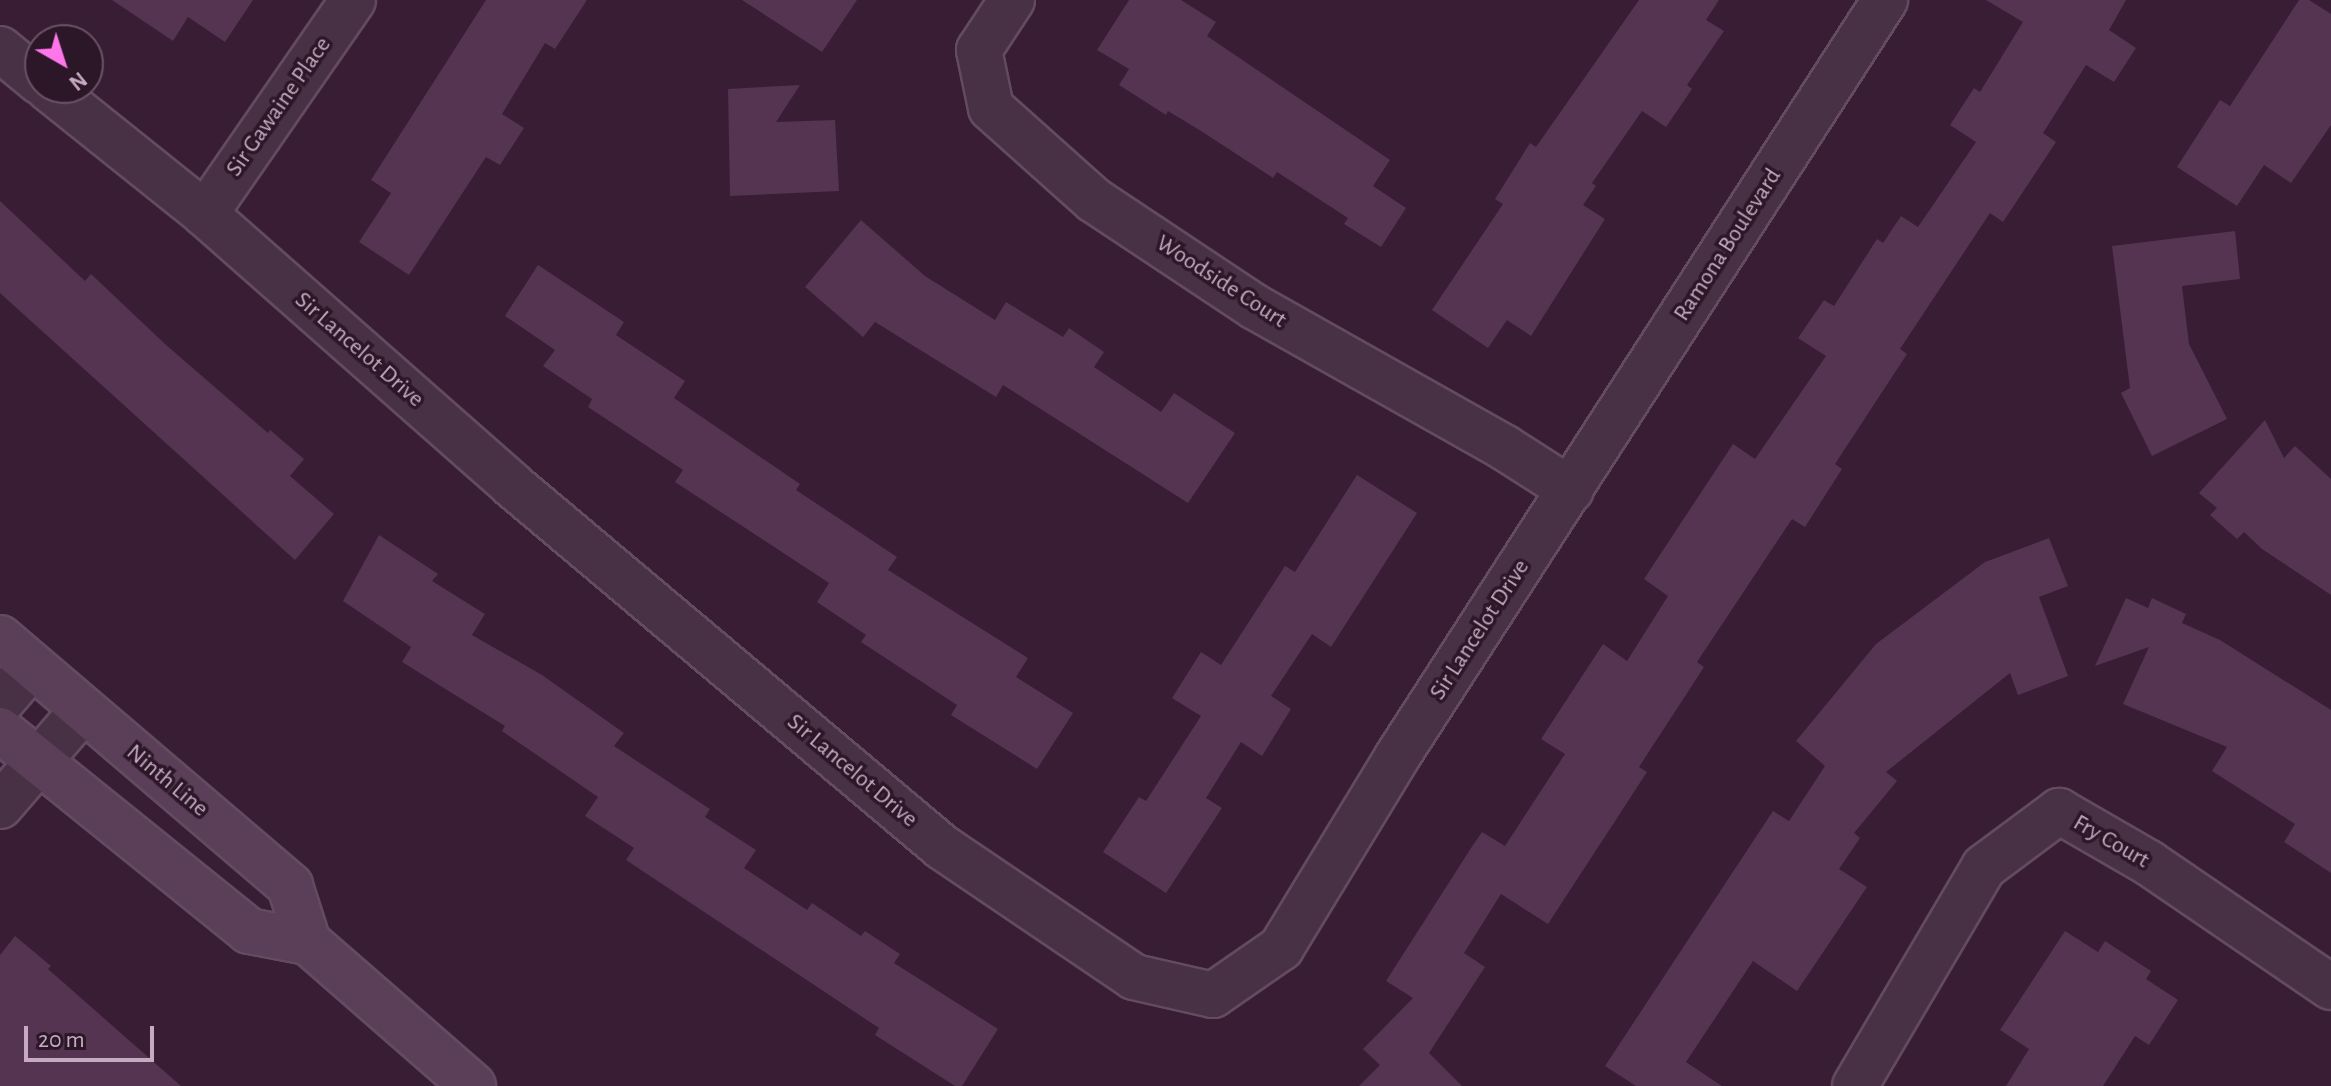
<!DOCTYPE html>
<html>
<head>
<meta charset="utf-8">
<style>
	body { margin:0 }
	#map { position:relative; width:2331px; height:1086px; overflow:hidden; background:#381d35; font-family:"Alegreya Sans",sans-serif }
	div>[style] { position:absolute }
	.building>* { inset:0; background:#543450 }
	.roads { filter:drop-shadow(2px 0 #634b60) drop-shadow(-2px 0 #634b60) drop-shadow(0 2px #634b60) drop-shadow(0 -2px #634b60) }
	.street>* { height:44px; margin:-22px; padding:0 22px; transform-origin:22px; border-radius:22px; background:#483145 }
	.secondary>* { height:44px; margin:-22px; padding:0 22px; transform-origin:22px; border-radius:22px; background:#5b3e57 }
	span { translate:-50% -50%; white-space:nowrap; text-align:center; line-height:1.15; -webkit-text-stroke:7px #2c1729; paint-order:stroke }
	.street-label { font-size:24px; color:#c5aac1 }
	.north { position:absolute; left:24px; top:24px; width:80px; height:80px; box-sizing:border-box; background:#2c1729; border:2px solid #695266; border-radius:50%; rotate:141deg; font-size:22px; font-weight:700; line-height:32px; text-align:center; color:#c5aac1 }
	.north::after { content:''; display:block; margin:auto; width:28px; height:36px; background:#ff76ea; clip-path:polygon(50% 0,100% 100%,50% 72%,0 100%) }
	.scale { position:absolute; left:24px; top:1026px; width:130px; height:36px; box-sizing:border-box; border:4px solid #c5aac1; border-top:0; padding-left:10px; font-size:24px; line-height:28px; white-space:nowrap; color:#c5aac1; -webkit-text-stroke:6px #2c1729; paint-order:stroke }
</style>
</head>
<body>
<div id="map">
	<div class="building">
		<i style="clip-path:polygon(112px 0,253px 0,225px 42px,188px 17px,173px 41px)"></i>
		<i style="clip-path:polygon(486px 0,587px 0,555px 49px,545px 43px,502px 114px,524px 128px,500px 165px,486px 157px,409px 275px,359px 242px,391px 193px,371px 180px)"></i>
		<i style="clip-path:polygon(742px 0,857px 0,822px 52px)"></i>
		<i style="clip-path:polygon(1129px 0,1181px 0,1216px 22px,1207px 36px,1390px 160px,1373px 186px,1406px 208px,1381px 247px,1344px 224px,1348px 218px,1277px 172px,1273px 178px,1201px 131px,1168px 111px,1166px 115px,1119px 85px,1129px 69px,1097px 50px)"></i>
		<i style="clip-path:polygon(1639px 0,1719px 0,1706px 20px,1724px 31px,1687px 85px,1692px 89px,1666px 127px,1642px 111px,1592px 183px,1596px 186px,1583px 205px,1605px 219px,1531px 336px,1507px 320px,1488px 348px,1432px 310px,1503px 204px,1495px 199px,1530px 143px,1536px 147px)"></i>
		<i style="clip-path:polygon(1986px 0,2126px 0,2109px 30px,2136px 48px,2114px 82px,2086px 65px,2043px 133px,2056px 142px,2003px 222px,1990px 213px,1900px 349px,1907px 354px,1835px 464px,1842px 469px,1805px 527px,1792px 519px,1697px 662px,1704px 667px,1639px 767px,1647px 772px,1548px 924px,1501px 894px,1464px 953px,1485px 967px,1429px 1053px,1462px 1086px,1359px 1086px,1380px 1065px,1363px 1049px,1413px 998px,1386px 981px,1473px 845px,1482px 832px,1505px 846px,1565px 754px,1541px 739px,1603px 644px,1627px 661px,1668px 596px,1644px 579px,1733px 444px,1755px 459px,1826px 356px,1798px 338px,1824px 300px,1834px 306px,1877px 239px,1883px 243px,1901px 216px,1918px 227px,1976px 142px,1950px 125px,1974px 88px,1980px 92px,2023px 22px)"></i>
		<i style="clip-path:polygon(2299px 0,2309px 0,2331px 14px,2331px 125px,2291px 183px,2264px 165px,2237px 206px,2177px 167px,2220px 100px,2230px 106px)"></i>
		<i style="clip-path:polygon(800px 85px,776px 122px,835px 120px,839px 191px,730px 196px,728px 89px)"></i>
		<i style="clip-path:polygon(0 201px,85px 281px,91px 274px,165px 344px,268px 433px,270px 430px,304px 459px,290px 476px,334px 514px,295px 560px,0 293px)"></i>
		<i style="clip-path:polygon(861px 220px,925px 276px,995px 320px,1006px 302px,1063px 337px,1069px 328px,1104px 352px,1094px 367px,1161px 412px,1174px 393px,1235px 433px,1188px 503px,1003px 385px,996px 397px,875px 322px,863px 337px,805px 287px)"></i>
		<i style="clip-path:polygon(2235px 231px,2240px 279px,2182px 286px,2189px 344px,2227px 419px,2152px 456px,2121px 393px,2130px 388px,2112px 246px)"></i>
		<i style="clip-path:polygon(538px 265px,624px 322px,616px 335px,685px 381px,674px 398px,800px 484px,796px 490px,897px 557px,888px 570px,1028px 658px,1016px 677px,1073px 713px,1037px 769px,951px 715px,957px 705px,861px 642px,866px 635px,817px 602px,829px 583px,675px 482px,683px 470px,588px 407px,592px 399px,543px 366px,555px 350px,505px 316px)"></i>
		<i style="clip-path:polygon(2265px 420px,2284px 458px,2295px 446px,2331px 479px,2331px 595px,2262px 549px,2244px 532px,2237px 539px,2210px 515px,2217px 508px,2199px 493px)"></i>
		<i style="clip-path:polygon(1357px 475px,1417px 513px,1331px 647px,1312px 634px,1271px 696px,1291px 709px,1262px 756px,1241px 742px,1206px 798px,1222px 808px,1166px 893px,1103px 852px,1139px 797px,1146px 801px,1201px 716px,1172px 698px,1201px 652px,1221px 665px,1285px 566px,1295px 572px)"></i>
		<i style="clip-path:polygon(379px 535px,438px 574px,432px 581px,485px 614px,472px 635px,542px 675px,624px 733px,614px 746px,710px 809px,705px 817px,756px 850px,744px 868px,807px 910px,812px 903px,861px 936px,865px 931px,900px 954px,894px 963px,998px 1029px,962px 1086px,955px 1086px,875px 1035px,879px 1028px,626px 860px,634px 848px,585px 816px,598px 797px,502px 731px,505px 726px,402px 662px,411px 647px,343px 601px)"></i>
		<i style="clip-path:polygon(2049px 538px,2068px 586px,2039px 597px,2068px 676px,2018px 695px,2010px 673px,1886px 772px,1897px 781px,1854px 833px,1860px 838px,1839px 869px,1867px 887px,1797px 991px,1753px 961px,1686px 1062px,1722px 1086px,1636px 1086px,1605px 1066px,1773px 811px,1789px 821px,1825px 766px,1796px 741px,1876px 644px,1985px 562px)"></i>
		<i style="clip-path:polygon(2126px 598px,2148px 608px,2152px 598px,2186px 614px,2182px 623px,2220px 640px,2331px 710px,2331px 873px,2284px 842px,2295px 824px,2212px 771px,2227px 747px,2123px 704px,2149px 647px,2095px 666px)"></i>
		<i style="clip-path:polygon(2065px 931px,2098px 952px,2105px 941px,2151px 971px,2146px 979px,2178px 1000px,2149px 1045px,2135px 1036px,2103px 1086px,2006px 1086px,2029px 1049px,2000px 1030px)"></i>
		<i style="clip-path:polygon(15px 936px,51px 966px,48px 969px,181px 1086px,0 1086px,0 955px)"></i>
	</div>
	<div class="roads">
		<div class="street">
			<i style="left:1012px;top:0;width:60px;rotate:123.4deg"></i>
			<i style="left:979px;top:50px;width:59px;rotate:78.3deg"></i>
			<i style="left:991px;top:108px;width:138px;rotate:41.8deg"></i>
			<i style="left:1094px;top:200px;width:193px;rotate:33.6deg"></i>
			<i style="left:1255px;top:307px;width:287px;rotate:29.4deg"></i>
			<i style="left:1505px;top:448px;width:78px;rotate:32.5deg"></i>
			<i style="left:0;top:49px;width:52px;rotate:39.5deg"></i>
			<i style="left:48px;top:88px;width:201px;rotate:38.7deg"></i>
			<i style="left:205px;top:214px;width:409px;rotate:41.4deg"></i>
			<i style="left:512px;top:485px;width:562px;rotate:40.09deg"></i>
			<i style="left:942px;top:847px;width:232px;rotate:34.1deg"></i>
			<i style="left:1134px;top:977px;width:81px;rotate:12.8deg"></i>
			<i style="left:1213px;top:995px;width:83px;rotate:-34.7deg"></i>
			<i style="left:1281px;top:948px;width:223px;rotate:-58.7deg"></i>
			<i style="left:1397px;top:757px;width:901px;rotate:-57.19deg"></i>
			<i style="left:205px;top:214px;width:260px;rotate:-55.3deg"></i>
			<i style="left:0;top:703px;width:49px;rotate:-49.1deg"></i>
			<i style="left:0;top:806px;width:127px;rotate:-49.2deg"></i>
			<i style="left:1855px;top:1086px;width:254px;rotate:-59.5deg"></i>
			<i style="left:1984px;top:867px;width:94px;rotate:-36.7deg"></i>
			<i style="left:2059px;top:811px;width:104px;rotate:30deg"></i>
			<i style="left:2149px;top:863px;width:220px;rotate:34.3deg"></i>
		</div>
		<div class="secondary">
			<i style="left:0;top:638px;width:382px;rotate:40.5deg"></i>
			<i style="left:290px;top:886px;width:59px;rotate:72.2deg"></i>
			<i style="left:0;top:730px;width:320px;rotate:38.9deg"></i>
			<i style="left:249px;top:931px;width:60px;rotate:10.6deg"></i>
			<i style="left:308px;top:942px;width:219px;rotate:41.1deg"></i>
		</div>
	</div>
	<div class="street-label">
		<span style="left:279px;top:107px;rotate:-55deg">Sir Gawaine Place</span>
		<span style="left:1728px;top:245px;rotate:-57deg">Ramona Boulevard</span>
		<span style="left:1221px;top:282px;rotate:33deg">Woodside Court</span>
		<span style="left:359px;top:350px;rotate:41deg">Sir Lancelot Drive</span>
		<span style="left:1480px;top:630px;rotate:-57deg">Sir Lancelot Drive</span>
		<span style="left:852px;top:771px;rotate:40deg">Sir Lancelot Drive</span>
		<span style="left:167px;top:781px;rotate:40deg">Ninth Line</span>
		<span style="left:2111px;top:842px;rotate:30deg">Fry Court</span>
	</div>
	<div class="north">N</div>
	<div class="scale">20 m</div>
</div>
</body>
</html>
